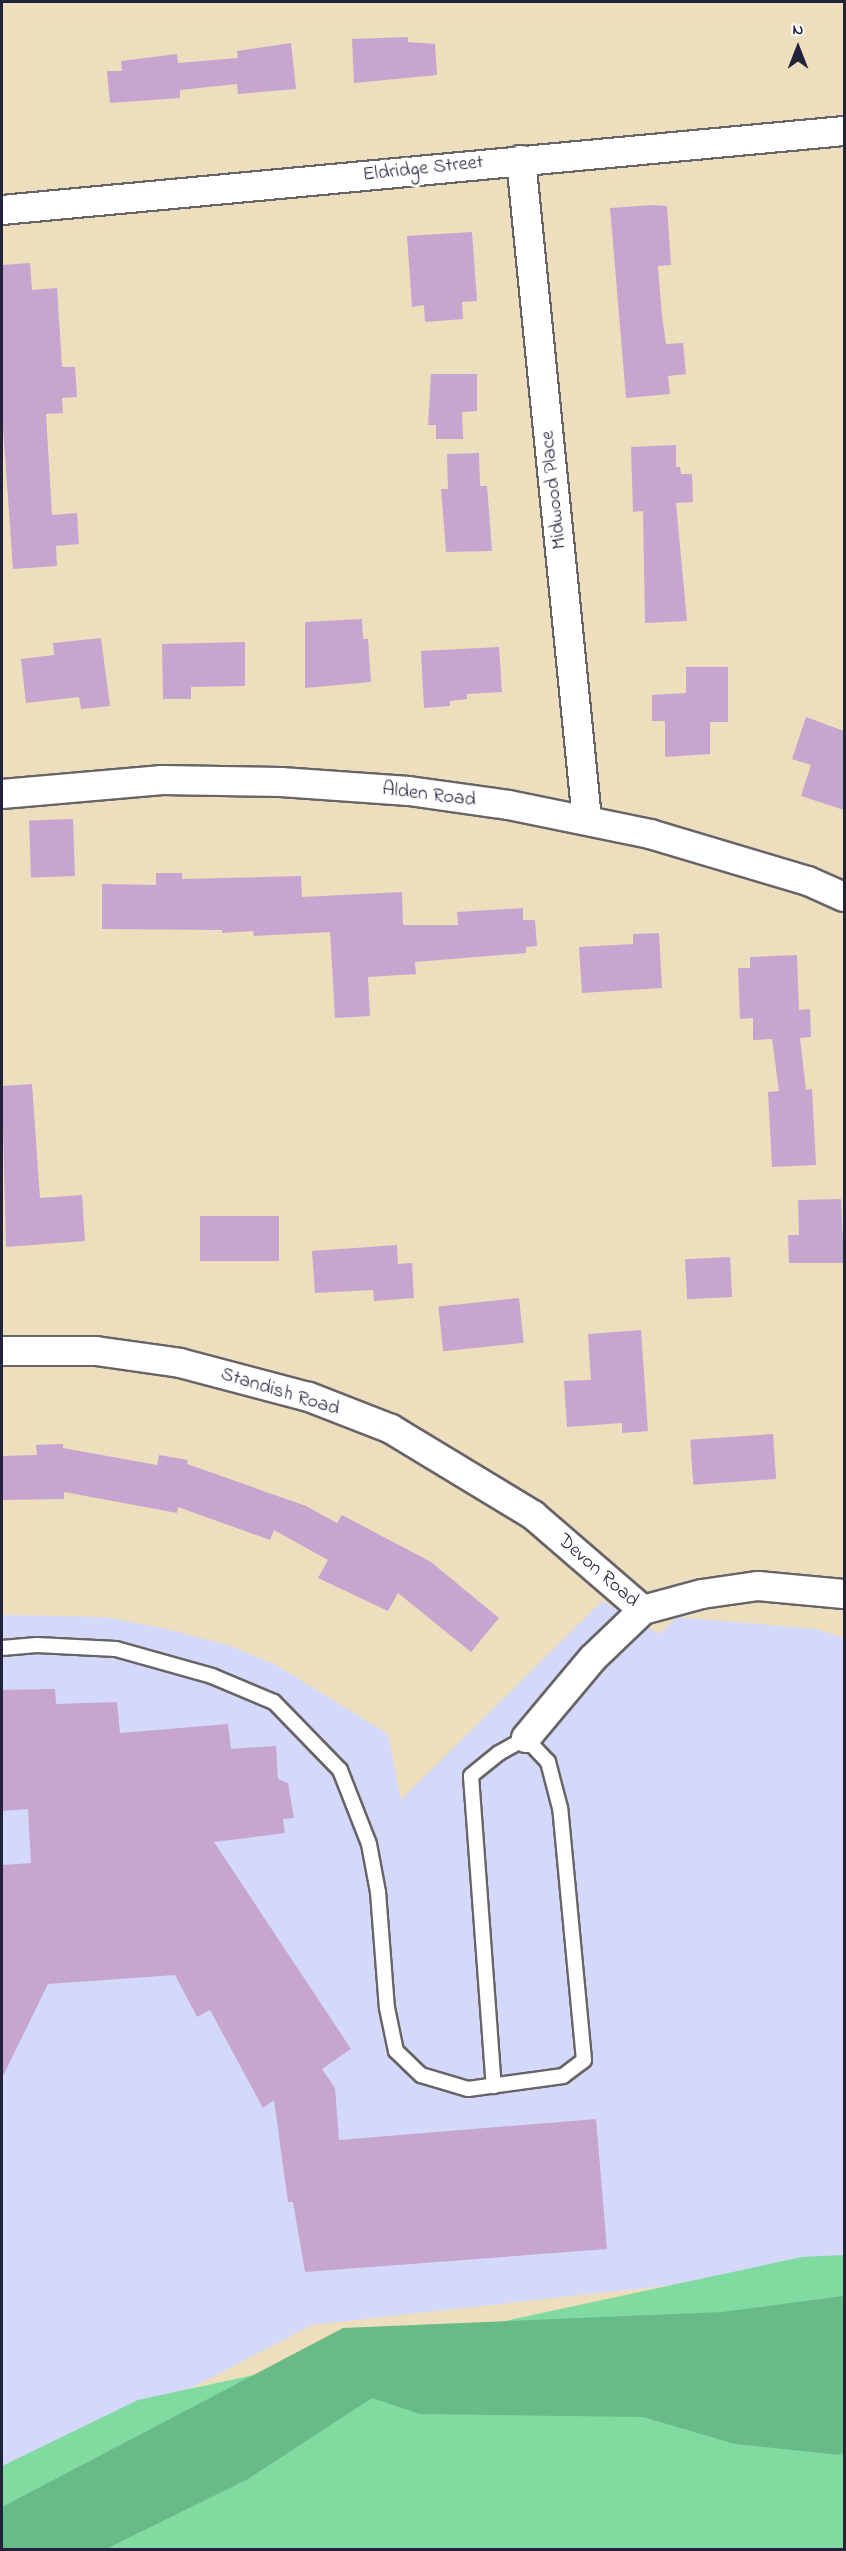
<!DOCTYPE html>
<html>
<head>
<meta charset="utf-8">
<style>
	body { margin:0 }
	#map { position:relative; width:846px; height:2551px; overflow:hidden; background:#eddfbd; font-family:"Indie Flower",sans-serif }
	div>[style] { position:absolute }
	.built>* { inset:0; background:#d4d8f9 }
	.green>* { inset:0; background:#81dba1 }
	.forest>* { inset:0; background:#68bb87 }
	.building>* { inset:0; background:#c6a5cf; transform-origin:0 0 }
	.roads { filter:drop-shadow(2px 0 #696468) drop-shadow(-2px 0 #696468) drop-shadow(0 2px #696468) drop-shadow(0 -2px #696468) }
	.lane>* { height:14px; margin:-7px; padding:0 7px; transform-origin:7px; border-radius:7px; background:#fff }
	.street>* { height:28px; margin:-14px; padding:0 14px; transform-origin:14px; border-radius:14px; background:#fff }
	span { translate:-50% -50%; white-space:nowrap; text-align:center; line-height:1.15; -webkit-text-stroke:6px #fff; paint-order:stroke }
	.street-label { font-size:20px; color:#22223b }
	.frame { position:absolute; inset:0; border:3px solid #22223b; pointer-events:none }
	.north { position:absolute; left:768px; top:18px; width:60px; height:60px; -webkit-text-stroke:4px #fff; paint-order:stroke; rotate:0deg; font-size:16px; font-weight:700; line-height:24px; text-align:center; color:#22223b }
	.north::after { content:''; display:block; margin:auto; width:21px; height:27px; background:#22223b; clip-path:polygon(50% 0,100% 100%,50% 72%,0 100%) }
</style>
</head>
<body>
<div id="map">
	<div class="built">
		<i style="clip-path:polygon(602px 1601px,660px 1634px,677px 1617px,816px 1629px,844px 1638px,844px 2266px,312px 2325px,2px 2487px,2px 1615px,104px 1617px,159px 1627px,228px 1645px,276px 1665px,388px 1734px,401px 1800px)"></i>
	</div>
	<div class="green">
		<i style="clip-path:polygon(844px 2255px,844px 2549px,2px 2549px,2px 2466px,138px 2400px,802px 2257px)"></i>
	</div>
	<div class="forest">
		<i style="clip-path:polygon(844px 2296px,844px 2453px,839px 2455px,735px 2444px,643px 2417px,420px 2414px,372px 2398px,248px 2479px,106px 2549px,2px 2549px,2px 2507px,343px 2328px,722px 2312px)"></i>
	</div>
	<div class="building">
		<i style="clip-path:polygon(408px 37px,408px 42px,435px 44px,437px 75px,354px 83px,352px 39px)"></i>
		<i style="clip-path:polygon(291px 43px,296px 89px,238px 94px,237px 84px,180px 90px,180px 98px,110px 103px,107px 71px,122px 71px,121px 61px,177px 54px,178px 63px,238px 58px,237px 51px)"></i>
		<i style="clip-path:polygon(653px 205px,667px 206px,671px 265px,658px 266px,662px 316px,666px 344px,683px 343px,686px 374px,668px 376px,670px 394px,626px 398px,610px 208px)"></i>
		<i style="clip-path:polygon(472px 232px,477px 301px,462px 302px,463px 319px,425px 322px,424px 305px,412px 307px,407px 236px)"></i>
		<i style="clip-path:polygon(30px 263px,32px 290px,57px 288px,62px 367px,75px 367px,77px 397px,62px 398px,63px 413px,46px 414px,52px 515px,77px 513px,79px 544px,56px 546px,57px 566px,13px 569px,2px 413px,2px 265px)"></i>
		<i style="clip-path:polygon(431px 374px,477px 374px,477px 411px,462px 412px,463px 439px,436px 439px,436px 425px,428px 425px)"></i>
		<i style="clip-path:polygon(676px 445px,676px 467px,680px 467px,681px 474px,692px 474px,693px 502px,676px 503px,687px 621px,645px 623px,643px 511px,633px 512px,631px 447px)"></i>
		<i style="clip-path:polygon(479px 453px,480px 486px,487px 486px,492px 551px,446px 552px,441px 489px,448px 489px,447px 454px)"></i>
		<i style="clip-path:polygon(362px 619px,363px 639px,368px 639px,371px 682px,305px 688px,305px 622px)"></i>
		<i style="clip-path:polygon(101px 638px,110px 706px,81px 709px,79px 697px,26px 703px,21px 659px,54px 655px,53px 643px)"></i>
		<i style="clip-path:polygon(245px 642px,245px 686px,191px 687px,191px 699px,163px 699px,162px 644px)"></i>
		<i style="clip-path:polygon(499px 647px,502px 692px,467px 694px,467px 699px,450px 701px,450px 706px,424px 708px,421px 651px)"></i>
		<i style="clip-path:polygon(686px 667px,728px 667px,728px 722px,710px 722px,710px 754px,665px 757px,665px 721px,652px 721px,652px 695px,686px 693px)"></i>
		<i style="clip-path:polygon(806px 717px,844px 731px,844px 810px,801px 796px,811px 765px,792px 759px)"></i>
		<i style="left:73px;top:819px;width:57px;height:44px;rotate:88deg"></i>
		<i style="clip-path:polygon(156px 873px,182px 873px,182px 879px,301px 876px,302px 897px,402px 892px,403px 925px,458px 925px,457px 912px,523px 908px,523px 920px,535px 920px,537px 946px,526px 947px,526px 953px,415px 962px,416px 974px,368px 977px,370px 1016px,335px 1018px,330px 932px,254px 936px,253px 931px,222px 933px,222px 930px,102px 929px,102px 884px,156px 885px)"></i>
		<i style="clip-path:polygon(659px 933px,662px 988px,582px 993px,579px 947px,633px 944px,633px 934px)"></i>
		<i style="clip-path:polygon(797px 955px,799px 1010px,810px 1009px,811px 1037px,800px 1038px,806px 1090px,812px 1089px,816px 1165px,772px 1167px,768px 1092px,779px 1091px,772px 1039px,753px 1040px,753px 1018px,740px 1019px,738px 968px,750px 968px,750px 957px)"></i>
		<i style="clip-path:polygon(32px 1084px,40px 1198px,82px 1195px,85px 1241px,6px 1247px,2px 1086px)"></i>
		<i style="clip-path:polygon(841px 1199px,844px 1263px,789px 1263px,788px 1235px,799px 1235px,798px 1200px)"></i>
		<i style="left:279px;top:1216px;width:45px;height:79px;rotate:90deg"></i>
		<i style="clip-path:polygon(397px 1245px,398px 1264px,412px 1263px,414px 1298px,374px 1301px,373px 1290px,315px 1293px,312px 1251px)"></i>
		<i style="left:730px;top:1257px;width:40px;height:45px;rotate:87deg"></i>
		<i style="left:519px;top:1298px;width:45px;height:81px;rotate:84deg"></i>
		<i style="clip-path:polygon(641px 1330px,648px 1431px,622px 1433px,622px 1423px,567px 1427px,564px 1381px,591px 1380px,588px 1334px)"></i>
		<i style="left:773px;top:1434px;width:45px;height:83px;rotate:86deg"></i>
		<i style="clip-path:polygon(63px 1444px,63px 1448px,157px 1465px,159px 1455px,188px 1460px,187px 1464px,306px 1506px,337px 1523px,342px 1515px,431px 1562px,499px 1618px,471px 1652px,398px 1593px,388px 1611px,318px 1578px,328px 1560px,274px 1530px,270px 1540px,178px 1507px,177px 1513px,64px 1492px,64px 1499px,2px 1500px,2px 1456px,37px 1455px,36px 1445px)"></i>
		<i style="clip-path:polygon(55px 1689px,56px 1704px,117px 1702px,120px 1733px,228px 1724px,231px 1749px,276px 1746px,278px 1779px,288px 1783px,294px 1818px,283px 1819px,285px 1833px,214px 1842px,351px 2049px,322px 2069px,335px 2088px,339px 2140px,596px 2119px,607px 2249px,305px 2272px,293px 2202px,288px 2202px,274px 2100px,263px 2108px,210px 2010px,197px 2017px,175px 1975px,48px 1984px,2px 2078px,2px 1865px,31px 1863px,28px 1809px,2px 1811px,2px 1690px)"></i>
	</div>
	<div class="roads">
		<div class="lane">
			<i style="left:2px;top:1648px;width:35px;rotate:-5deg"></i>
			<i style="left:37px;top:1645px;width:79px;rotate:2.9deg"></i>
			<i style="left:116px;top:1649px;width:100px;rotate:15.7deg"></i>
			<i style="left:212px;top:1676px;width:67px;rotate:22.8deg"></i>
			<i style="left:274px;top:1702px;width:95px;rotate:45.9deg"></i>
			<i style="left:340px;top:1770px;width:79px;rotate:68.6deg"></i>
			<i style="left:369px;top:1844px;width:49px;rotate:79.4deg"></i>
			<i style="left:378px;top:1892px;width:116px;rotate:85.6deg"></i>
			<i style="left:387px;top:2008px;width:44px;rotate:78.2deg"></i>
			<i style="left:396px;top:2051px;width:35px;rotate:44deg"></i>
			<i style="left:421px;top:2075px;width:49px;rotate:16.6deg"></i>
			<i style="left:468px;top:2089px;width:96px;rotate:-7.8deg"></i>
			<i style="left:563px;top:2076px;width:26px;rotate:-37deg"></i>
			<i style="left:584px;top:2060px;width:253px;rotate:-95.4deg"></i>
			<i style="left:560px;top:1808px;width:48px;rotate:-104.6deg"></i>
			<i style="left:548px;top:1762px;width:33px;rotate:-133deg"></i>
			<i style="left:526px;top:1738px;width:31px;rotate:151deg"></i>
			<i style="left:499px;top:1753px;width:36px;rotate:141deg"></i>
			<i style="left:471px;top:1776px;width:311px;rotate:85.8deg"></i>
		</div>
		<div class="street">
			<i style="left:521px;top:160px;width:663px;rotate:84.29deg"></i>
			<i style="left:2px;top:210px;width:846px;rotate:-5.36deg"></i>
			<i style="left:2px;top:794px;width:161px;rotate:-5deg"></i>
			<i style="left:162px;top:780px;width:119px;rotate:1deg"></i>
			<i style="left:281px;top:782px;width:128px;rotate:4deg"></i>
			<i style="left:409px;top:791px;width:101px;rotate:8deg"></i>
			<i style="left:509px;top:805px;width:144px;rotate:11.6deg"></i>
			<i style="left:650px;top:834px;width:165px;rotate:16.6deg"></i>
			<i style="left:808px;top:881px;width:39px;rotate:24deg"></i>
			<i style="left:2px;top:1351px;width:94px"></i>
			<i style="left:96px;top:1351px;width:85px;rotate:8.1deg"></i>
			<i style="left:180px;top:1363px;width:133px;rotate:14.8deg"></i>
			<i style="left:309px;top:1397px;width:88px;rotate:21.3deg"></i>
			<i style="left:391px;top:1429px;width:166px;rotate:31.2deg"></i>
			<i style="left:533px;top:1515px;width:145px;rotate:40.8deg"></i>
			<i style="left:643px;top:1610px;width:61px;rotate:-15.2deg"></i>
			<i style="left:702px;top:1594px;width:57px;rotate:-8.1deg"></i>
			<i style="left:758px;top:1586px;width:86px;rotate:5.3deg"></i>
			<i style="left:526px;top:1738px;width:104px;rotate:-50.1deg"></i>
			<i style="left:593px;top:1658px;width:69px;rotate:-43.8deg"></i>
		</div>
	</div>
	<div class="street-label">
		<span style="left:423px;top:169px;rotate:-6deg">Eldridge Street</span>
		<span style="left:554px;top:490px;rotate:-96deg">Midwood Place</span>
		<span style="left:429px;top:795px;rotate:7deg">Alden Road</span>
		<span style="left:280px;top:1392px;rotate:17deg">Standish Road</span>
		<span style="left:598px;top:1571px;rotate:41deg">Devon Road</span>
	</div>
	<div class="frame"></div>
	<div class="north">N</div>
</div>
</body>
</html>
